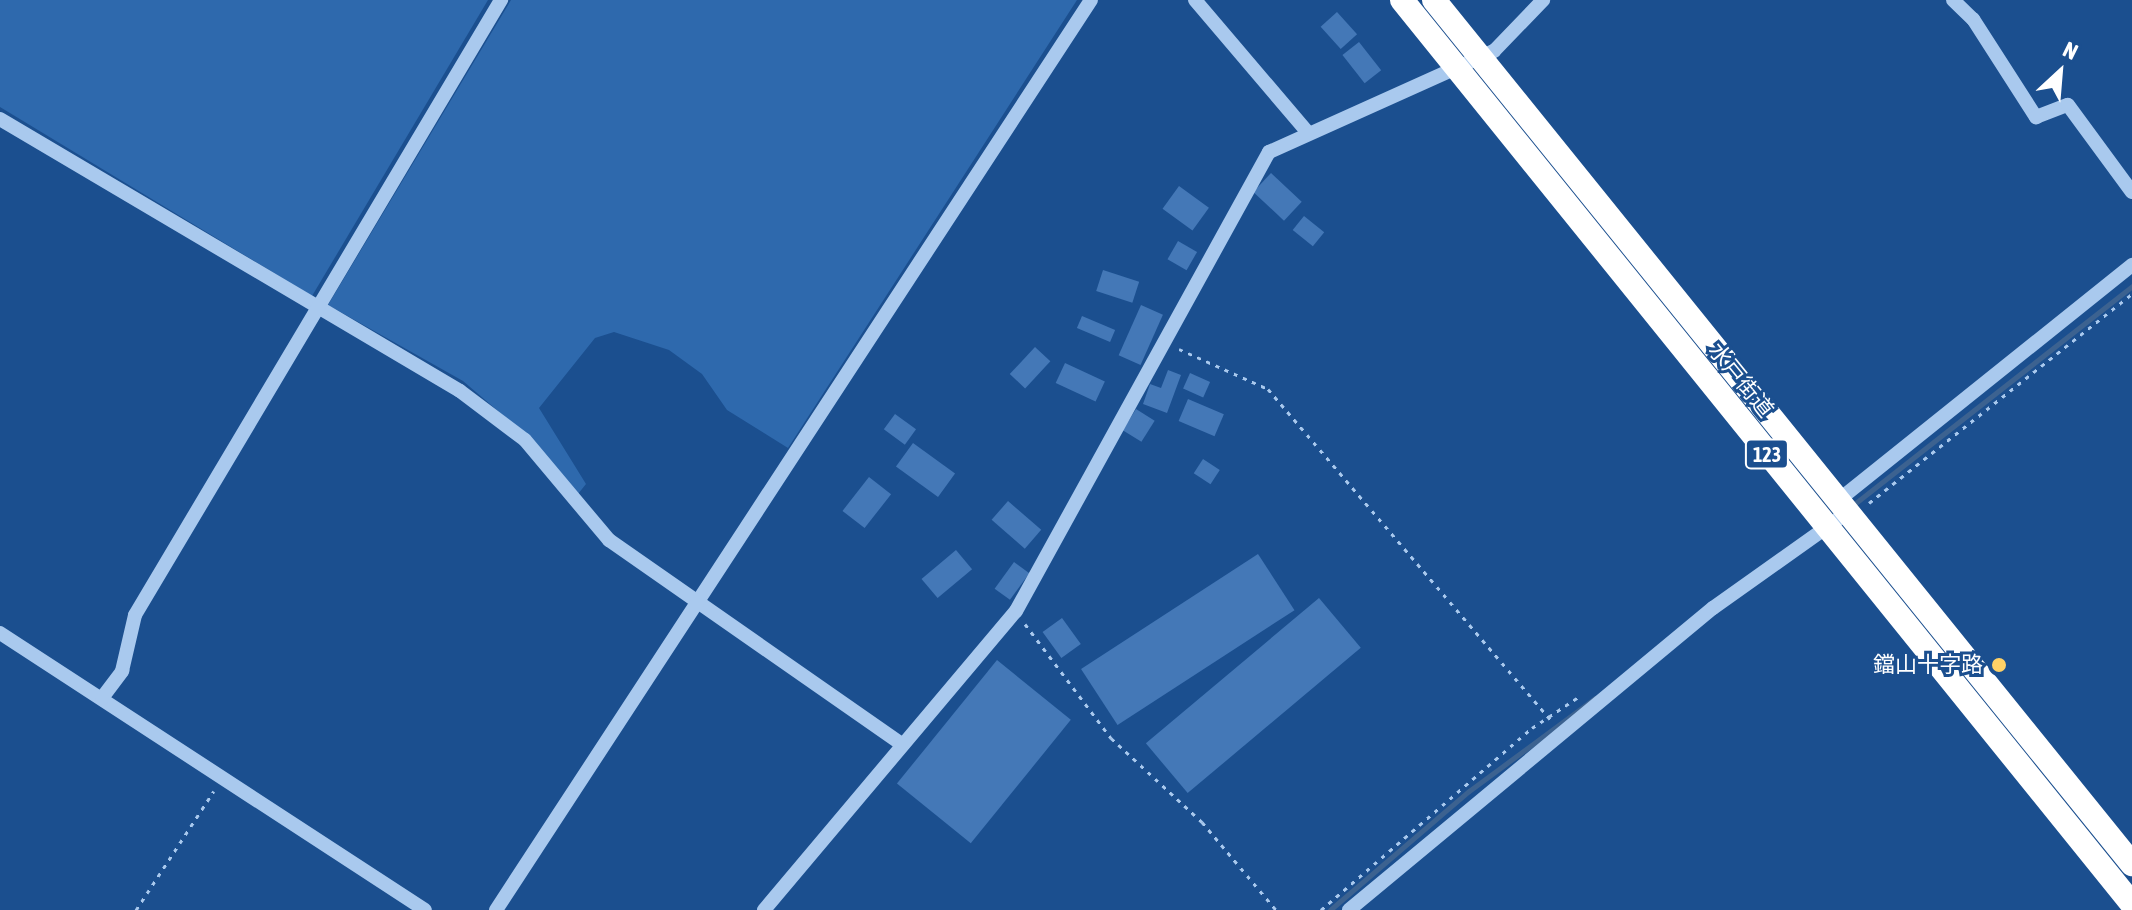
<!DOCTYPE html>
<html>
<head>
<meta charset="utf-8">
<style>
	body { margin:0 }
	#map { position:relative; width:2132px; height:910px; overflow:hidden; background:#1b4f8f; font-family:"Asap Condensed","Noto Sans JP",sans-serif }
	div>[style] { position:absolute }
	.green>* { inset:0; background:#2e69ad }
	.stream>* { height:5px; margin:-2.5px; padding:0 2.5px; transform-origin:2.5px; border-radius:2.5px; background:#3c6290 }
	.building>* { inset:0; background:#4478b7; transform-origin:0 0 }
	.path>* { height:3px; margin-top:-1.5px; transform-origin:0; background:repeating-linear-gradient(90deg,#a9c9ee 0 4px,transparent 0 10px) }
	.minor>* { height:14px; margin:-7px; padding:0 7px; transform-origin:7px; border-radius:7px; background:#a9c9ee }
	.highway>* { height:24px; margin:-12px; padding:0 12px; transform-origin:12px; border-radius:12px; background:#fff }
	.dots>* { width:22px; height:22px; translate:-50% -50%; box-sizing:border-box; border:4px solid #1b4f8f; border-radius:50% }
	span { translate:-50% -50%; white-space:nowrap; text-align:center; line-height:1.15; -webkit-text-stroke:6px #1b4f8f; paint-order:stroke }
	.shield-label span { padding:2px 6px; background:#1b4f8f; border:2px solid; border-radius:6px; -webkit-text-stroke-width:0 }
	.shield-label { font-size:20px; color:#fff; font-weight:700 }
	.street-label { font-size:22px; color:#fff }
	.poi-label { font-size:22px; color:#fff }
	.right { translate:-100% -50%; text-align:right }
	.north { position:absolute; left:2020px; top:32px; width:80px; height:80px; -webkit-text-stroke:6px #1b4f8f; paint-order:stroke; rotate:26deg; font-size:22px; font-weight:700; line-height:32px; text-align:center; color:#fff }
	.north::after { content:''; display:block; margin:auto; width:28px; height:36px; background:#fff; clip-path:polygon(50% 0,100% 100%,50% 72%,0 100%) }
</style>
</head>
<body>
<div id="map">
	<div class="green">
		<i style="clip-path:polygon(0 0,488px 0,312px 296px,0 107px)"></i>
		<i style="clip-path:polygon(511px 0,1077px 0,788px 448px,727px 410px,702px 374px,669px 350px,614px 332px,595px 338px,539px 408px,586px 484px,578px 494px,532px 440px,463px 381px,328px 305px)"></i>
	</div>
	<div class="stream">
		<i style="left:1853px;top:505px;width:355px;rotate:-38.1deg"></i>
		<i style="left:1330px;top:910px;width:183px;rotate:-40.6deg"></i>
		<i style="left:1469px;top:791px;width:157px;rotate:-36.4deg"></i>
	</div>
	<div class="building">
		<i style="left:1337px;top:12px;width:30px;height:22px;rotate:48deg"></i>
		<i style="left:1359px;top:42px;width:36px;height:21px;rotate:52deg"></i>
		<i style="left:1271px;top:173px;width:42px;height:26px;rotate:43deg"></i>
		<i style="left:1179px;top:186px;width:37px;height:28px;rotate:36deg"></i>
		<i style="left:1304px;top:216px;width:26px;height:18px;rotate:39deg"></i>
		<i style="left:1178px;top:241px;width:22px;height:21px;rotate:30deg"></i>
		<i style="left:1103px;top:270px;width:38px;height:22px;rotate:18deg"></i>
		<i style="left:1141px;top:305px;width:24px;height:55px;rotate:24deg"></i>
		<i style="left:1082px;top:316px;width:36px;height:13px;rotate:23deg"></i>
		<i style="left:1035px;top:347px;width:21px;height:37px;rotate:43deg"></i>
		<i style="left:1065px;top:363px;width:44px;height:22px;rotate:25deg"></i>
		<i style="clip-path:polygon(1168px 370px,1181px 375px,1167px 413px,1143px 404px,1150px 384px,1161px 388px)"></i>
		<i style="left:1190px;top:373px;width:22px;height:17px;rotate:24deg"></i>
		<i style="left:1188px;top:399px;width:39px;height:24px;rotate:23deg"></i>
		<i style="left:1136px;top:409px;width:22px;height:25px;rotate:32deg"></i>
		<i style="left:895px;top:414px;width:26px;height:19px;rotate:36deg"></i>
		<i style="left:913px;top:443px;width:52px;height:29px;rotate:36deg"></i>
		<i style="left:1203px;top:459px;width:20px;height:17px;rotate:33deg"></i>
		<i style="left:869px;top:477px;width:28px;height:43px;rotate:38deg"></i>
		<i style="left:1008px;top:501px;width:44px;height:25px;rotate:41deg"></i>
		<i style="left:956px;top:550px;width:25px;height:45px;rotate:50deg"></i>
		<i style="left:1258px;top:554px;width:67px;height:211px;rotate:57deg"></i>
		<i style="left:1014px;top:562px;width:19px;height:33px;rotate:36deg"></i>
		<i style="left:1319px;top:598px;width:65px;height:226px;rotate:50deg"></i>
		<i style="left:1062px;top:618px;width:32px;height:24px;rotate:54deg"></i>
		<i style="left:997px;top:660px;width:95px;height:159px;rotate:39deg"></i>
	</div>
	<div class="path">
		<i style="left:1179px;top:349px;width:98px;rotate:24.2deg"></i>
		<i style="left:1268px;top:389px;width:439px;rotate:49.5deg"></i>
		<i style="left:1869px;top:503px;width:336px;rotate:-38.5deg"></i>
		<i style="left:1025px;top:624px;width:143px;rotate:53deg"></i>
		<i style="left:1111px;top:738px;width:124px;rotate:42.7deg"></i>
		<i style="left:1202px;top:822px;width:115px;rotate:49.9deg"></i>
		<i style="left:136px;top:910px;width:142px;rotate:-56.8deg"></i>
		<i style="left:1321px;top:910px;width:279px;rotate:-40.8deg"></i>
		<i style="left:1532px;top:728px;width:58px;rotate:-33.7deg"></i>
	</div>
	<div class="minor">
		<i style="left:1195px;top:0;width:175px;rotate:49.6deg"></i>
		<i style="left:1953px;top:0;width:28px;rotate:44deg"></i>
		<i style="left:1973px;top:19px;width:117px;rotate:57.3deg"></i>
		<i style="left:2036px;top:117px;width:34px;rotate:-21deg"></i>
		<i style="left:2068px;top:105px;width:108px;rotate:53.7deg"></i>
		<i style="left:0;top:119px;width:534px;rotate:30.6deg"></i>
		<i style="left:460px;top:391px;width:81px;rotate:37deg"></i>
		<i style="left:525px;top:440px;width:131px;rotate:50deg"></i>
		<i style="left:609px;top:540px;width:358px;rotate:34.9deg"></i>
		<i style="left:1835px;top:503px;width:381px;rotate:-38.7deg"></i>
		<i style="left:0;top:633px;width:507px;rotate:33.09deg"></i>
		<i style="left:102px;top:698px;width:34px;rotate:-53deg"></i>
		<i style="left:122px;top:671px;width:57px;rotate:-76.9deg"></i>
		<i style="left:135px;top:615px;width:716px;rotate:-59.24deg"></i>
		<i style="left:496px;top:910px;width:1087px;rotate:-56.82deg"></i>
		<i style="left:764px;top:910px;width:391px;rotate:-49.9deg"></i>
		<i style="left:1016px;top:611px;width:524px;rotate:-61.14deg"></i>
		<i style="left:1269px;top:152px;width:247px;rotate:-24.2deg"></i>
		<i style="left:1494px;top:51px;width:71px;rotate:-46.1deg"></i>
		<i style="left:1349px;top:910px;width:473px;rotate:-39.7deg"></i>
		<i style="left:1713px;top:608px;width:161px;rotate:-35.4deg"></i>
	</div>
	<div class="highway">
		<i style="left:1402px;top:0;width:1162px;rotate:51.08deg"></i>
		<i style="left:1434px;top:0;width:1111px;rotate:51.07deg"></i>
	</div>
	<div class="dots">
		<i style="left:1999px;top:665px;background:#ffd166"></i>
	</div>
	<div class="shield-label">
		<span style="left:1767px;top:454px">123</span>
	</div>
	<div class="street-label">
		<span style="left:1741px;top:380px;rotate:51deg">水戸街道</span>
	</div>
	<div class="poi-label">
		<span class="right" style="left:1983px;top:665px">鐺山十字路</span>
	</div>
	<div class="north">N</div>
</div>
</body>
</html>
